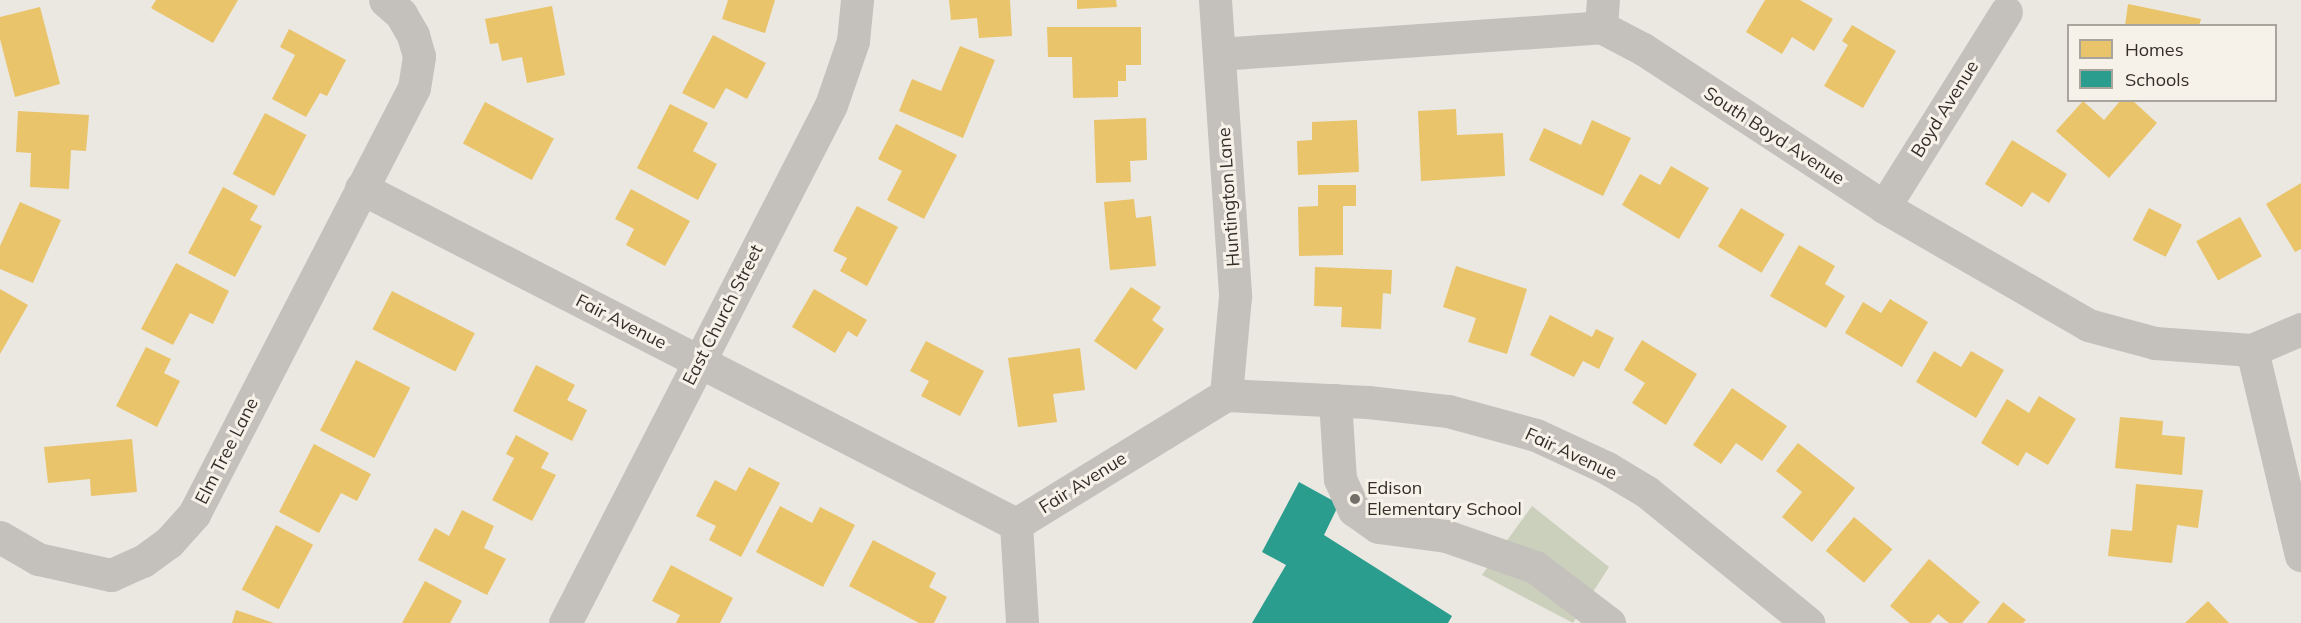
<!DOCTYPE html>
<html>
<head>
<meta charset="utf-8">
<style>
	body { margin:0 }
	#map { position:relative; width:2301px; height:623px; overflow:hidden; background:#ebe7e1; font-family:Mulish,sans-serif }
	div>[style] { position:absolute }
	.green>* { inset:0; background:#cbd0bd }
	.homes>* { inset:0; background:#e9c46a; transform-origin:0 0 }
	.schools>* { inset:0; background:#2a9d8f }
	.minor>* { height:33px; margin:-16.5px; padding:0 16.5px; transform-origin:16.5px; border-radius:16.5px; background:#c4c0bb }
	.dots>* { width:16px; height:16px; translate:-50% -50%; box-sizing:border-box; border:3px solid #f7f2e9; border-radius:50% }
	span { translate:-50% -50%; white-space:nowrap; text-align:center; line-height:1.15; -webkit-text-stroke:6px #f7f2e9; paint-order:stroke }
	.street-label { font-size:18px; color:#342e29 }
	.poi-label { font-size:18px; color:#342e29 }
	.left { translate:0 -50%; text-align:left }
	.legend { position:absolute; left:2067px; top:24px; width:210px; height:78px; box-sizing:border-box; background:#f7f2e9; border:2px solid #a9a49c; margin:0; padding:8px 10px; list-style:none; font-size:18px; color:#342e29 }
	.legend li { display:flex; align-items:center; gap:12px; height:30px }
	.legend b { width:30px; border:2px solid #a9a49c }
</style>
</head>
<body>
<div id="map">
	<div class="green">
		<i style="clip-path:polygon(1532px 506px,1609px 567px,1573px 623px,1482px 575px)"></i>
	</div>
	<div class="homes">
		<i style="clip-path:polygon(156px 0,238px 0,213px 43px,151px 8px)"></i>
		<i style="clip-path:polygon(728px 0,775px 0,765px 33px,722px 19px)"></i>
		<i style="clip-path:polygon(949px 0,1010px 0,1012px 36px,979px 38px,977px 18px,951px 20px)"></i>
		<i style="clip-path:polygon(1077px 0,1116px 0,1117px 7px,1077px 9px)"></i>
		<i style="clip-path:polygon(1765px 0,1800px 0,1833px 19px,1814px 51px,1792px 37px,1782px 54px,1746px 32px)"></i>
		<i style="clip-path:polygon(2128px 4px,2201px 19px,2199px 26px,2125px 26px)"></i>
		<i style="clip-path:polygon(552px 6px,565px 75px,527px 83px,522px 57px,502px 61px,498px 43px,490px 44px,485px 19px)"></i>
		<i style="clip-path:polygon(40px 7px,60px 84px,15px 97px,0 39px,0 17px)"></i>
		<i style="clip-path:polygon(1852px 25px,1896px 51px,1863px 108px,1824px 86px,1848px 45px,1842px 41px)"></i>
		<i style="clip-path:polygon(1047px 27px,1141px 27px,1141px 65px,1126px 65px,1126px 81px,1118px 81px,1118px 97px,1073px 98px,1072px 57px,1048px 57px)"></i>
		<i style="clip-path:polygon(289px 29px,346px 60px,327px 96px,320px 93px,306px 117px,272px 99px,295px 55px,280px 47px)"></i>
		<i style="clip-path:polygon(713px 35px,766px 63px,747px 99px,726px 88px,714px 109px,682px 93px)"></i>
		<i style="clip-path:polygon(960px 46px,995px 60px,963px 138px,899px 111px,912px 79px,941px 91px)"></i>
		<i style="clip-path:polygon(2121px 100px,2132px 100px,2157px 123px,2109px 178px,2056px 131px,2083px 101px,2104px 120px)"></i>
		<i style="left:485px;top:102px;width:78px;height:47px;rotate:28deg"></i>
		<i style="clip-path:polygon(670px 104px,708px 123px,693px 151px,717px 164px,698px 200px,637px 168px)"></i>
		<i style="clip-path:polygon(1456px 109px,1457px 135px,1503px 133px,1505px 176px,1421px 181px,1418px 111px)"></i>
		<i style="clip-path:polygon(18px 111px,89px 115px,86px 151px,71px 150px,69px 189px,30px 187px,31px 153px,16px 152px)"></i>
		<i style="left:265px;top:113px;width:47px;height:69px;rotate:28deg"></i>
		<i style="clip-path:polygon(1146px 118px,1147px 160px,1130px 161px,1131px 182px,1096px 183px,1094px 120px)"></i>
		<i style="clip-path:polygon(1357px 120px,1359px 172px,1298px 175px,1297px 141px,1312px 140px,1312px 122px)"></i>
		<i style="clip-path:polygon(1592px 120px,1631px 138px,1603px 196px,1529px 160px,1544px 128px,1581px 145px)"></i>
		<i style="clip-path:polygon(896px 124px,957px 155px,924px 219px,887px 200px,902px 171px,878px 159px)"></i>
		<i style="clip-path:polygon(2012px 140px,2067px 174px,2049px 203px,2032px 192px,2022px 207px,1985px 184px)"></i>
		<i style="clip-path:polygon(1671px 166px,1709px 188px,1679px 239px,1622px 205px,1640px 174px,1660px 185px)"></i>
		<i style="clip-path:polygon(2301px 183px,2301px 249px,2295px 252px,2266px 204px)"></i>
		<i style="clip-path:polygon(1318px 185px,1356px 185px,1356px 206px,1343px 206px,1343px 255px,1299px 256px,1298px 207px,1318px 206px)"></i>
		<i style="clip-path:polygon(223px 187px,258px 206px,250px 220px,262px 226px,235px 277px,188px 253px)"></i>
		<i style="clip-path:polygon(631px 189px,690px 221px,665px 266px,626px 245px,634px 229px,615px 219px)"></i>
		<i style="clip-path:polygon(1134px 199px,1136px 218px,1151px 216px,1156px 266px,1110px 270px,1104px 202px)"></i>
		<i style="clip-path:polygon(20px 202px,61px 220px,33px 283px,0 269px,0 246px)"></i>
		<i style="clip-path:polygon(857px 206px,898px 227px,867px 286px,840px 271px,847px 258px,833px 251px)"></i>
		<i style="left:1741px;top:208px;width:51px;height:45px;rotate:31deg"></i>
		<i style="left:2149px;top:208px;width:37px;height:36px;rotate:27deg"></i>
		<i style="left:2240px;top:217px;width:45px;height:50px;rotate:61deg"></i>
		<i style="clip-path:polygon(1799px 245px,1835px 266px,1825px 284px,1845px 296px,1826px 328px,1770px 296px)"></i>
		<i style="clip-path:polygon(176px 263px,229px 291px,213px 324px,190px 313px,173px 345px,141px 329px)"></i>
		<i style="clip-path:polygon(1456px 266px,1527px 289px,1507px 354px,1468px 342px,1476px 318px,1443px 307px)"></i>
		<i style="clip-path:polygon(1315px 267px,1392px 270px,1391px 294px,1383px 293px,1381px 329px,1341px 327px,1342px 307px,1314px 306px)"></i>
		<i style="clip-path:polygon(1131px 287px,1161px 307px,1152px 320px,1164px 329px,1136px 370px,1094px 341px)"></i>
		<i style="clip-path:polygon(0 289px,28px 305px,0 354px)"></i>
		<i style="clip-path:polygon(814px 289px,867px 320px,857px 337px,848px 331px,835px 353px,792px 327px)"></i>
		<i style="left:392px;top:291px;width:93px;height:43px;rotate:27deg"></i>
		<i style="clip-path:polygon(1890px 299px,1928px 322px,1902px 367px,1845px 333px,1863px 302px,1881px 313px)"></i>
		<i style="clip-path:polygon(1550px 315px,1592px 337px,1596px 329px,1614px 338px,1599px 369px,1583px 361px,1574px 377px,1530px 355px)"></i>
		<i style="clip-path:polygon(1642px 340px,1697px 374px,1666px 425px,1632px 403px,1645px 383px,1624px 370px)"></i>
		<i style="clip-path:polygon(926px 341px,984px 371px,960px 416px,921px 396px,929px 381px,910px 371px)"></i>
		<i style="clip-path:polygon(146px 347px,171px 359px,164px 373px,180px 381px,157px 427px,116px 406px)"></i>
		<i style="clip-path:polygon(1080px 348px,1085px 390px,1053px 394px,1057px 422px,1018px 427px,1008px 358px)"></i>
		<i style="clip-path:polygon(1934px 351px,1961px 367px,1971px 351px,2004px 370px,1976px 418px,1916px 382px)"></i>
		<i style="left:356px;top:360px;width:61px;height:79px;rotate:27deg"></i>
		<i style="clip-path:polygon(536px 365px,575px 385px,567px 400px,587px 410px,572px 441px,513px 411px)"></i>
		<i style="clip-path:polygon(1732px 388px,1787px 426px,1762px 461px,1736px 443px,1721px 464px,1693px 445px)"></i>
		<i style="clip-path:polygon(2039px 396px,2076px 419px,2048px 465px,2026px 452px,2018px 466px,1981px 443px,2007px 399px,2029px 413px)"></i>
		<i style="clip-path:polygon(2120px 417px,2163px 421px,2162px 435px,2185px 437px,2182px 475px,2115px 468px)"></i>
		<i style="clip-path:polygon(516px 435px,549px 453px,541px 468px,556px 475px,532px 521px,492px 500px,514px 458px,506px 454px)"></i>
		<i style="clip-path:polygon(132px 439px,137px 492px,91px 496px,90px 479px,48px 483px,44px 447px)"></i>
		<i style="clip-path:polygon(1798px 443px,1855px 488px,1812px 542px,1782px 517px,1802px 492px,1776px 471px)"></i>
		<i style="clip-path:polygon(314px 444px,371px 474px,357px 501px,341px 493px,319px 533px,279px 512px)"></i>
		<i style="clip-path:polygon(749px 467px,780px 483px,741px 557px,709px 540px,716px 526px,696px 516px,715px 480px,736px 491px)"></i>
		<i style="clip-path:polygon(2136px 484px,2203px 490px,2198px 528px,2177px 525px,2172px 563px,2108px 556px,2111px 529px,2132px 531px)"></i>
		<i style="clip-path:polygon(780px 506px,812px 523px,820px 507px,855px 525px,823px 587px,756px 552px)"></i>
		<i style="clip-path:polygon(462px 510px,494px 526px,484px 548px,506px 559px,487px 595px,418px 560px,435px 528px,449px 536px)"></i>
		<i style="left:1854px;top:517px;width:50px;height:44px;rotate:40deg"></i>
		<i style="left:276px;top:525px;width:42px;height:73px;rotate:28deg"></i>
		<i style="clip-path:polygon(873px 540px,936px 573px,929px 587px,947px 597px,934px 623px,919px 623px,849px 586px)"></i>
		<i style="clip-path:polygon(1929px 559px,1980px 602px,1962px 623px,1949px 623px,1938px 614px,1930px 623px,1910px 623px,1890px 606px)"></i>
		<i style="clip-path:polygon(671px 565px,733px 598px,720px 623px,676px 623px,680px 615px,652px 601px)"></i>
		<i style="clip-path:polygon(425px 581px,462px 601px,450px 623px,402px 623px)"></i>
		<i style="clip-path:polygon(2208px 601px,2229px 623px,2185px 623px)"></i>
		<i style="clip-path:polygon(2003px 602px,2026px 620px,2023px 623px,1987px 623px)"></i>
		<i style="clip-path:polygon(236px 610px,274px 623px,232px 623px)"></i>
	</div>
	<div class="schools">
		<i style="clip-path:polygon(1299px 482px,1339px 504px,1324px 535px,1452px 616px,1448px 623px,1252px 623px,1286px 565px,1262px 552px)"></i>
	</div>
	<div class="minor">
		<i style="left:1215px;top:0;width:297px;rotate:86.1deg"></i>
		<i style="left:1235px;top:296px;width:99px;rotate:95.2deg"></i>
		<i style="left:1601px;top:27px;width:27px;rotate:-86deg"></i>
		<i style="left:1219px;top:54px;width:383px;rotate:-4deg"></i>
		<i style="left:1601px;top:27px;width:47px;rotate:27.6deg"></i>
		<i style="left:1643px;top:49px;width:288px;rotate:33.2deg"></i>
		<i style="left:1884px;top:207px;width:236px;rotate:30deg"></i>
		<i style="left:2088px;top:325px;width:69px;rotate:15deg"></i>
		<i style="left:2155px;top:343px;width:97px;rotate:4.1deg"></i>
		<i style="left:2252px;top:350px;width:53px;rotate:-23.2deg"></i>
		<i style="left:361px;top:188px;width:736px;rotate:27.16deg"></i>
		<i style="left:1884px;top:207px;width:230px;rotate:-58deg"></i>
		<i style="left:2252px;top:350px;width:211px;rotate:76.6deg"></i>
		<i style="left:1335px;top:400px;width:79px;rotate:86.4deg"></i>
		<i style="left:1340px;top:479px;width:34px;rotate:66deg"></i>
		<i style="left:1354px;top:510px;width:29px;rotate:35deg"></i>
		<i style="left:1378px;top:527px;width:69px;rotate:7.5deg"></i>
		<i style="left:1446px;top:536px;width:94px;rotate:19.2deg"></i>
		<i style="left:1535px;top:567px;width:93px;rotate:37.1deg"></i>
		<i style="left:1016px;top:524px;width:246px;rotate:-31.6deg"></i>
		<i style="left:1226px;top:395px;width:142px;rotate:2.8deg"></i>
		<i style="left:1368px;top:402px;width:81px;rotate:6.4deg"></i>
		<i style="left:1448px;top:411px;width:91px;rotate:15.3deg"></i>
		<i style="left:1536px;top:435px;width:78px;rotate:24.9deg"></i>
		<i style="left:1607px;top:468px;width:47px;rotate:31deg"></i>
		<i style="left:1647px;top:492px;width:208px;rotate:39.1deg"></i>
		<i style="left:1016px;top:524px;width:99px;rotate:86.5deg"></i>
		<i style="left:0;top:537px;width:44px;rotate:30.1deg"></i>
		<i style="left:38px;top:559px;width:75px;rotate:12.4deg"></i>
		<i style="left:111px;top:575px;width:35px;rotate:-24deg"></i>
		<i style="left:143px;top:561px;width:32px;rotate:-36deg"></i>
		<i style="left:169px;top:542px;width:38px;rotate:-48deg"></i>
		<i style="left:194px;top:514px;width:479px;rotate:-62.7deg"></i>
		<i style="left:414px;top:88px;width:32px;rotate:-81deg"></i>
		<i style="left:419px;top:56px;width:22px;rotate:-106deg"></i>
		<i style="left:413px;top:35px;width:24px;rotate:-120deg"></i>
		<i style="left:401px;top:14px;width:21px;rotate:-139deg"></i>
		<i style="left:565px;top:623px;width:582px;rotate:-62.82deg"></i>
		<i style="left:831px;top:105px;width:68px;rotate:-71deg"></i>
		<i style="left:853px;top:41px;width:41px;rotate:-84.4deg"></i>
	</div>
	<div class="dots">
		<i style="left:1355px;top:499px;background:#746f69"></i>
	</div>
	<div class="street-label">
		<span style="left:1945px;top:109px;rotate:-58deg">Boyd Avenue</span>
		<span style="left:1774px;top:136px;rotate:33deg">South Boyd Avenue</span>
		<span style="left:1229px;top:197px;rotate:-94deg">Huntington Lane</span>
		<span style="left:723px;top:315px;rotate:-63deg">East Church Street</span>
		<span style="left:621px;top:322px;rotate:27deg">Fair Avenue</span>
		<span style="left:227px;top:451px;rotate:-63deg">Elm Tree Lane</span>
		<span style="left:1571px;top:454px;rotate:25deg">Fair Avenue</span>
		<span style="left:1083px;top:483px;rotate:-32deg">Fair Avenue</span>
	</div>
	<div class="poi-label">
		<span class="left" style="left:1367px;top:499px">Edison<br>Elementary School</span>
	</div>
	<ul class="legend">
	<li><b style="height:16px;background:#e9c46a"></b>Homes</li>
	<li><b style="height:16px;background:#2a9d8f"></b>Schools</li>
	</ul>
</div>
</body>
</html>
